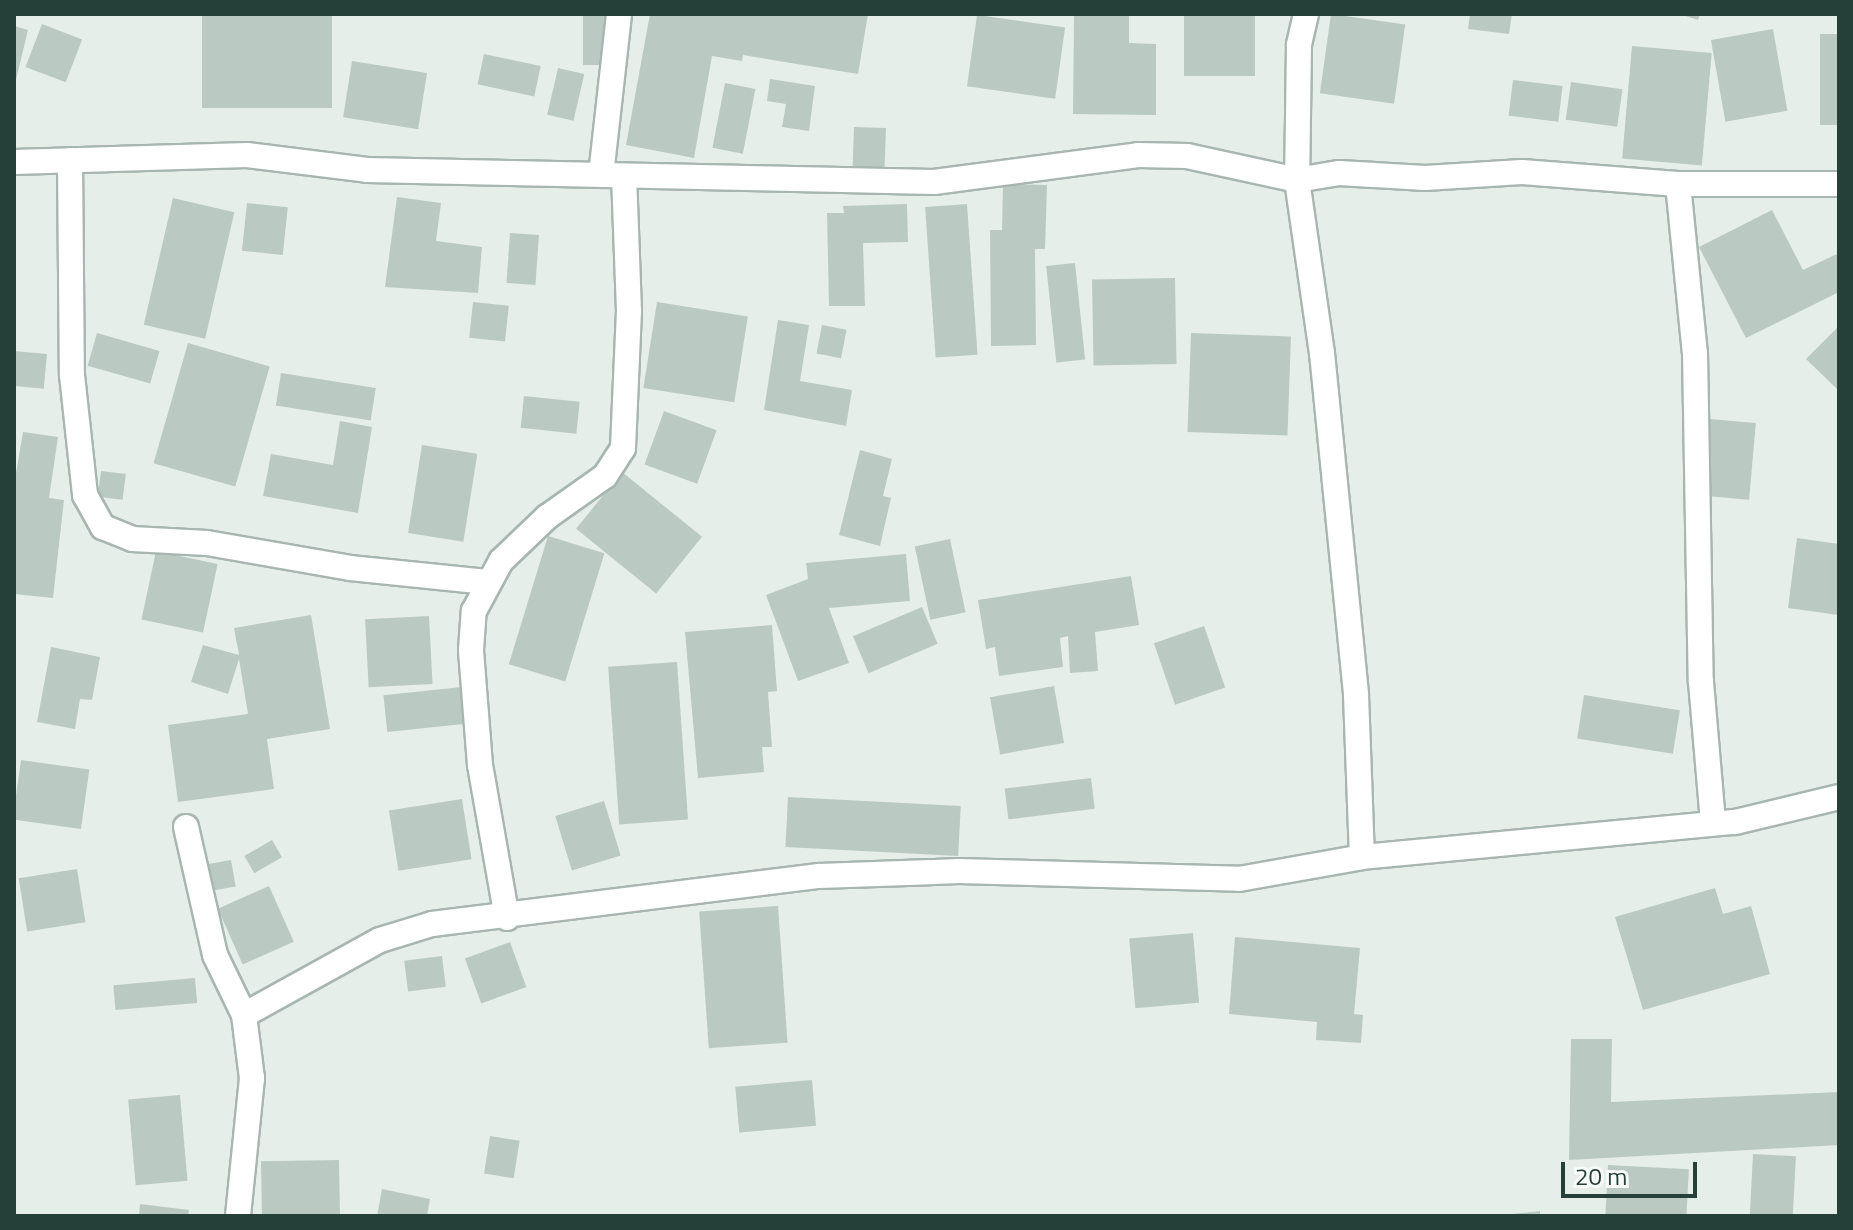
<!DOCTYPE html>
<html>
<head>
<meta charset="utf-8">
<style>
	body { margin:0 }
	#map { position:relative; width:1853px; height:1230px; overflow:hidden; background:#e6eeea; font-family:"Titillium Web",sans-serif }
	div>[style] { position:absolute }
	.building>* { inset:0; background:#bbc9c3; transform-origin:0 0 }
	.roads { filter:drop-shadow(2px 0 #a8b6b1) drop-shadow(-2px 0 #a8b6b1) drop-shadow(0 2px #a8b6b1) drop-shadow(0 -2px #a8b6b1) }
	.minor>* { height:24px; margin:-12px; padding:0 12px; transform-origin:12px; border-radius:12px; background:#fff }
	span { translate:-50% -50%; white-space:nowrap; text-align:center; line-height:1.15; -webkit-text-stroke:7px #f7faf8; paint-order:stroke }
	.frame { position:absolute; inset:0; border:16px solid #254038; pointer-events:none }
	.scale { position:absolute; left:1561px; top:1162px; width:136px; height:36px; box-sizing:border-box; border:4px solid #254038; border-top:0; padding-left:10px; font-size:24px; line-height:28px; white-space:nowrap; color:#254038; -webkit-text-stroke:6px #f7faf8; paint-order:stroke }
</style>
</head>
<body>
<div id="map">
	<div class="building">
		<i style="left:202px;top:14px;width:130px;height:94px"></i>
		<i style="left:583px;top:14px;width:22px;height:51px"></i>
		<i style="clip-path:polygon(650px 14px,868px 14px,858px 74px,743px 55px,742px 61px,712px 56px,694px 158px,626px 145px)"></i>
		<i style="clip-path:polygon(1074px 14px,1129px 14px,1129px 43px,1156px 44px,1156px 115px,1073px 114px)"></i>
		<i style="left:1184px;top:14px;width:71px;height:62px"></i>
		<i style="left:1331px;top:14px;width:75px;height:80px;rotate:8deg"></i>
		<i style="clip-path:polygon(1470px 14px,1512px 14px,1509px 34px,1468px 29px)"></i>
		<i style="clip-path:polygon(1679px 14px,1700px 14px,1698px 20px)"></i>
		<i style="left:977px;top:15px;width:89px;height:72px;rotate:8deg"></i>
		<i style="left:42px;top:24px;width:43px;height:46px;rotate:21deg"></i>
		<i style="clip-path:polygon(14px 26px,28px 30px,15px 84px,14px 84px)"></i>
		<i style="left:1773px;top:29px;width:83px;height:63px;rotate:80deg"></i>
		<i style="left:1820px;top:34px;width:19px;height:91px"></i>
		<i style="left:1632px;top:46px;width:80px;height:113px;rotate:5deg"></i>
		<i style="left:484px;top:54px;width:58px;height:31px;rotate:12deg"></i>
		<i style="left:352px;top:61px;width:76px;height:57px;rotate:9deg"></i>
		<i style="left:558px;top:68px;width:27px;height:48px;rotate:13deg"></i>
		<i style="clip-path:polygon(770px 79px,815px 86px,809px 131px,782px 127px,786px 104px,767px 101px)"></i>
		<i style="left:1513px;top:80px;width:50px;height:36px;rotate:7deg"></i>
		<i style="left:1571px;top:82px;width:52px;height:38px;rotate:8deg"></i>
		<i style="left:725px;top:83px;width:31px;height:66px;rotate:11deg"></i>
		<i style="left:854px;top:127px;width:32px;height:40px;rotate:2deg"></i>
		<i style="clip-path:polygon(1003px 184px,1047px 185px,1045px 249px,1035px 249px,1036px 345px,991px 346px,990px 230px,1002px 230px)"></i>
		<i style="clip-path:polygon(397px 197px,441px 203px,436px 241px,482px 247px,478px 293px,385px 287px)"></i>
		<i style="left:173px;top:198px;width:63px;height:130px;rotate:13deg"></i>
		<i style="left:247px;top:203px;width:41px;height:48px;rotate:6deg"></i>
		<i style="clip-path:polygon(907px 204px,908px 242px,863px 243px,865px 306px,829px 306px,827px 213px,844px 213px,843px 206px)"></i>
		<i style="left:967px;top:204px;width:151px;height:42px;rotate:86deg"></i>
		<i style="clip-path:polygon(1772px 210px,1803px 270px,1839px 253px,1839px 292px,1746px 338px,1699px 247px)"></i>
		<i style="left:510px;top:233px;width:29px;height:50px;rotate:4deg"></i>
		<i style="left:1075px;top:263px;width:97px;height:29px;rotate:84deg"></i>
		<i style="left:1175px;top:278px;width:86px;height:83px;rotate:89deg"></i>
		<i style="left:473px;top:302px;width:36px;height:36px;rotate:6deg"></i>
		<i style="left:657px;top:302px;width:92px;height:87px;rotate:9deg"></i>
		<i style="clip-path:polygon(778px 320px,809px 325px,800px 381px,852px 390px,846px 426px,764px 410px)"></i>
		<i style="left:822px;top:325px;width:25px;height:29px;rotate:11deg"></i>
		<i style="clip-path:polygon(1839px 326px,1839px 387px,1837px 389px,1806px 359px)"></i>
		<i style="left:97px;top:333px;width:65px;height:34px;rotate:16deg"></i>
		<i style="left:1191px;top:333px;width:100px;height:99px;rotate:2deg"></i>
		<i style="left:188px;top:343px;width:85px;height:125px;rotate:16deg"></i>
		<i style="left:14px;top:351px;width:33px;height:35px;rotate:5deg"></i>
		<i style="left:281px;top:373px;width:96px;height:33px;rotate:9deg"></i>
		<i style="left:524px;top:396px;width:56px;height:32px;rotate:6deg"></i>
		<i style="left:664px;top:411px;width:56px;height:57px;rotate:20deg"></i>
		<i style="left:1710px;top:419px;width:46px;height:77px;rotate:5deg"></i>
		<i style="clip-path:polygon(340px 421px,372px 427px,358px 513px,263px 496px,271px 454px,333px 465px)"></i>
		<i style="clip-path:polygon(23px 432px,58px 437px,49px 498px,64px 500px,53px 598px,14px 594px,14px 485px)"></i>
		<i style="left:422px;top:445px;width:56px;height:89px;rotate:9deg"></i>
		<i style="clip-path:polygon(860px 450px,892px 459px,883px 496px,891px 498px,880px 546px,839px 535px)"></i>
		<i style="left:101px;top:471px;width:25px;height:26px;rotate:7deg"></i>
		<i style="left:622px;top:472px;width:103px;height:73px;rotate:39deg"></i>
		<i style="left:548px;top:536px;width:59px;height:134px;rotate:17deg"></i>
		<i style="clip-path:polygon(1797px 538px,1839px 544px,1839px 615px,1788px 608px)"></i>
		<i style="left:950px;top:539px;width:75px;height:36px;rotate:78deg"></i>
		<i style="left:156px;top:551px;width:63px;height:70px;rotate:12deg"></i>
		<i style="clip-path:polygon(906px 554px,910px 601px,829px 608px,849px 663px,798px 681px,766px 595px,808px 579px,806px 563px)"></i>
		<i style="clip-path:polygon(1131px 576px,1139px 625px,1095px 632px,1098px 671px,1070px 673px,1068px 636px,1060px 638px,1063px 667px,999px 676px,995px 647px,986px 649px,978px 600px)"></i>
		<i style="left:922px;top:607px;width:40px;height:75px;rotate:67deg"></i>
		<i style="clip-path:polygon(311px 615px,330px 729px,267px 739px,274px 789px,178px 802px,168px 725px,248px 714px,239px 659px,228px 694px,191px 682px,203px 645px,239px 655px,234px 628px)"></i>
		<i style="left:429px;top:616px;width:68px;height:64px;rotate:87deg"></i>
		<i style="clip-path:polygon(772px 625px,777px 691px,768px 692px,772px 747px,762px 747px,764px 772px,698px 778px,685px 632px)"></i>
		<i style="left:1204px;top:626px;width:65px;height:53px;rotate:71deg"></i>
		<i style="clip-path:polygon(51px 647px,100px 657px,92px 700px,80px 699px,75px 729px,37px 722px)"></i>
		<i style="left:677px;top:662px;width:158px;height:69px;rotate:86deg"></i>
		<i style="left:1054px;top:686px;width:58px;height:65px;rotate:80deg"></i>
		<i style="left:462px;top:687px;width:37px;height:79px;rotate:84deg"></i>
		<i style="left:1584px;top:695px;width:97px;height:44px;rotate:9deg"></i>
		<i style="left:21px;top:760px;width:69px;height:60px;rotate:8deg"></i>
		<i style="left:1091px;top:778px;width:31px;height:87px;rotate:83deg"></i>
		<i style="left:788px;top:797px;width:173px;height:50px;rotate:3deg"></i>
		<i style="left:462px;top:799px;width:61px;height:74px;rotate:81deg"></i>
		<i style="left:604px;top:801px;width:57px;height:51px;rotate:73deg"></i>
		<i style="left:272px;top:840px;width:20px;height:32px;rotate:60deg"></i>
		<i style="left:231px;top:860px;width:27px;height:26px;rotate:80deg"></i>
		<i style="left:77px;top:869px;width:54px;height:59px;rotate:81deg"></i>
		<i style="left:269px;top:886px;width:61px;height:56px;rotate:66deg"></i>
		<i style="clip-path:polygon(1715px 888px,1723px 914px,1751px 906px,1770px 974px,1643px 1010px,1615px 917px)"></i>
		<i style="left:778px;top:906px;width:137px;height:79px;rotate:86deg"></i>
		<i style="left:1193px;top:933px;width:70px;height:64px;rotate:85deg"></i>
		<i style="clip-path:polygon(1235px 937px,1360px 948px,1354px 1014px,1363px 1015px,1361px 1043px,1316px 1040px,1317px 1022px,1229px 1014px)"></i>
		<i style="left:510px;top:942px;width:48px;height:48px;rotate:70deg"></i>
		<i style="left:442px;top:956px;width:31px;height:38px;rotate:83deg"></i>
		<i style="left:195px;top:978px;width:25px;height:82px;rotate:85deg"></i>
		<i style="clip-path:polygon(1571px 1039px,1612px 1039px,1611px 1102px,1839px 1092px,1839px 1145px,1569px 1160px)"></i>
		<i style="left:812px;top:1080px;width:46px;height:77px;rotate:85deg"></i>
		<i style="left:180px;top:1095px;width:86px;height:52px;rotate:85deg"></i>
		<i style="left:490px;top:1136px;width:30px;height:38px;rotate:9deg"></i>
		<i style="left:1753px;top:1154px;width:43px;height:62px;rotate:3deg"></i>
		<i style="left:339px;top:1160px;width:56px;height:78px;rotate:89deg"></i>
		<i style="left:1608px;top:1165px;width:81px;height:51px;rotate:3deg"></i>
		<i style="clip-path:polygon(382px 1189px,430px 1199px,427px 1216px,377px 1216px)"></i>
		<i style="clip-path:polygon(140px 1204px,189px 1210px,188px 1216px,139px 1216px)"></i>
		<i style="clip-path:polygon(1540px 1211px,1540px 1216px,1512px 1216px,1512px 1214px)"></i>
	</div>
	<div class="roads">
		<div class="minor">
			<i style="left:1306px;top:14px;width:32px;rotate:103deg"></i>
			<i style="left:1299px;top:45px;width:135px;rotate:90.8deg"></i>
			<i style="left:1297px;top:180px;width:175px;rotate:81.8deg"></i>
			<i style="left:1322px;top:353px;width:344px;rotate:84.3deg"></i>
			<i style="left:1356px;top:695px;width:162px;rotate:87.9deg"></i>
			<i style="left:70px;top:160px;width:215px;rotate:89.5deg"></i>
			<i style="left:72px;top:375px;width:121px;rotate:83.8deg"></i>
			<i style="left:85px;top:495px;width:37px;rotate:61deg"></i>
			<i style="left:103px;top:527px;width:31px;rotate:22deg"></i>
			<i style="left:132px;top:539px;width:75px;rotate:3.1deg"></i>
			<i style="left:207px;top:543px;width:145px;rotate:9.9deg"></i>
			<i style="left:350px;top:568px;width:138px;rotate:5.8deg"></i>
			<i style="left:14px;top:162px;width:233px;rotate:-1.7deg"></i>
			<i style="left:247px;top:155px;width:121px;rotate:7.1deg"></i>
			<i style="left:367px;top:170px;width:567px;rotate:1.21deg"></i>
			<i style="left:934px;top:182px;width:206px;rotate:-7.5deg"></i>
			<i style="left:1138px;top:155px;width:49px;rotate:1.2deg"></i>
			<i style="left:1187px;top:156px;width:113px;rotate:12.3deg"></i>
			<i style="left:1297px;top:180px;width:43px;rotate:-9.5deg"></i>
			<i style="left:1339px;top:173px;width:86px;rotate:3.3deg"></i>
			<i style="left:1425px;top:178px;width:97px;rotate:-3.5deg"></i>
			<i style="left:1522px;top:172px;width:156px;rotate:4.4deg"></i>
			<i style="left:1678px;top:184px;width:161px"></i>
			<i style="left:601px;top:175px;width:162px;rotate:-83.6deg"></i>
			<i style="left:1678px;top:184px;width:170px;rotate:84.3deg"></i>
			<i style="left:1695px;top:353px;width:329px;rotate:89deg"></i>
			<i style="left:1701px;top:682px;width:141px;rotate:85.1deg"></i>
			<i style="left:186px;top:827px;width:131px;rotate:77.2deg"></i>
			<i style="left:215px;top:955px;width:67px;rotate:64.2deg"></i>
			<i style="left:244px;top:1015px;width:64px;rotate:82.8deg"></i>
			<i style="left:252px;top:1078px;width:139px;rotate:95.8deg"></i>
			<i style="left:507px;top:918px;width:155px;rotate:-100deg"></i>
			<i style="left:480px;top:765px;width:115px;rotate:-94.5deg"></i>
			<i style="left:471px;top:650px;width:39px;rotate:-86deg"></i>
			<i style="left:474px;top:611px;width:57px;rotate:-61.6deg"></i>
			<i style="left:501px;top:561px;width:64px;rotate:-43.7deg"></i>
			<i style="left:547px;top:517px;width:71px;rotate:-35.3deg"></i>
			<i style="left:605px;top:476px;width:33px;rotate:-57deg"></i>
			<i style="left:623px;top:448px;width:137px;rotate:-87.5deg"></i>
			<i style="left:629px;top:311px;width:134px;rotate:-92.1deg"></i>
			<i style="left:244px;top:1015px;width:155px;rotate:-28.9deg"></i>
			<i style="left:380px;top:940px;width:54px;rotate:-17.1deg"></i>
			<i style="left:432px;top:924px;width:390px;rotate:-7.1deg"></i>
			<i style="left:819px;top:876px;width:140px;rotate:-2deg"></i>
			<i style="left:959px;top:871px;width:280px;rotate:1.6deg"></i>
			<i style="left:1239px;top:879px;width:125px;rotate:-10.1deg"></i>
			<i style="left:1362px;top:857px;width:375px;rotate:-5.4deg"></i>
			<i style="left:1735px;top:822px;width:107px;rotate:-13.5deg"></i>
		</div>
	</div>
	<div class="frame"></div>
	<div class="scale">20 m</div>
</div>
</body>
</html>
